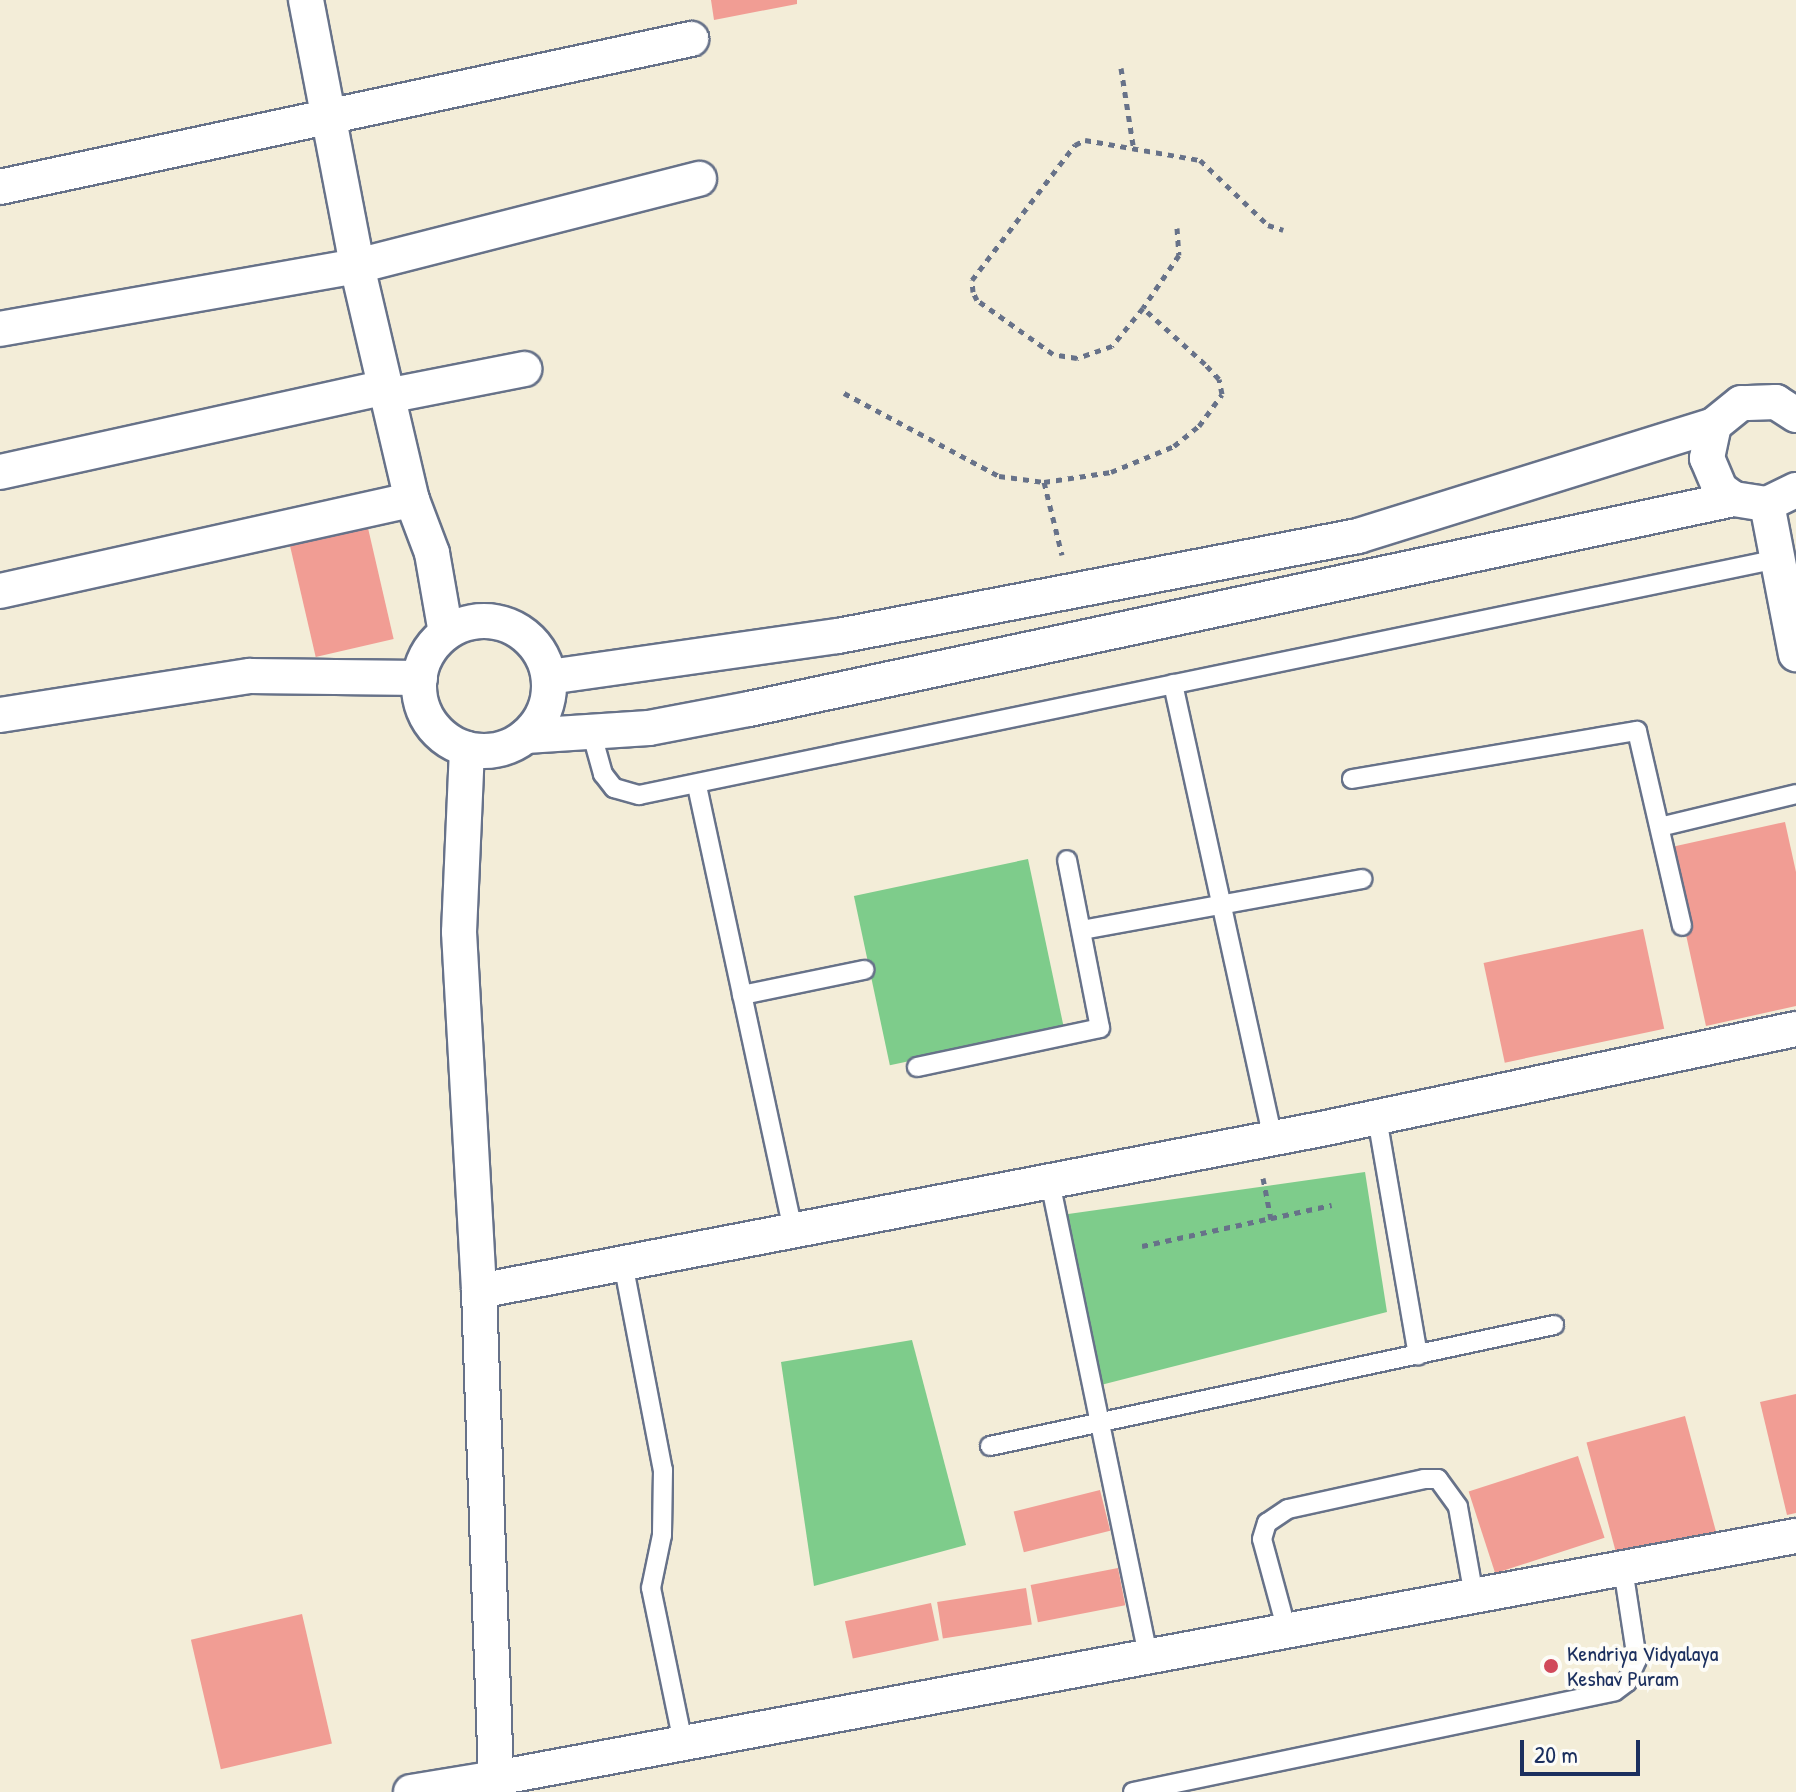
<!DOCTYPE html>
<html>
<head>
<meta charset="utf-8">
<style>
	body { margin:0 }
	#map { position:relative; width:1796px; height:1792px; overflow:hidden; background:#f3edd8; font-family:"Patrick Hand",sans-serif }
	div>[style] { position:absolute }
	.green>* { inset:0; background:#7ecc8b; transform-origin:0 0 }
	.building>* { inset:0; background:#f19d94; transform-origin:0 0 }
	.path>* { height:5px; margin-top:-2.5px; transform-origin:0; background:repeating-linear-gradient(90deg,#677289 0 6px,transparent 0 12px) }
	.roads { filter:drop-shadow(2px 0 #677289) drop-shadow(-2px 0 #677289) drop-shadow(0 2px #677289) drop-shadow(0 -2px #677289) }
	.service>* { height:18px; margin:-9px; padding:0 9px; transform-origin:9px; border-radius:9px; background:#fff }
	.minor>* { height:34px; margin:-17px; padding:0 17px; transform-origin:17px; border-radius:17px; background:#fff }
	.minor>.ring { margin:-17px; padding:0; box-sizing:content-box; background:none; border:34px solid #fff; border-radius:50% }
	.dots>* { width:22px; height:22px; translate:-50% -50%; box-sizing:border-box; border:4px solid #fdfcf7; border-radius:50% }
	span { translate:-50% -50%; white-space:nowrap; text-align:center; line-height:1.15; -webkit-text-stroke:8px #fdfcf7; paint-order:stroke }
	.poi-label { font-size:22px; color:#1b2f5e }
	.left { translate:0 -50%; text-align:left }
	.scale { position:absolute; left:1520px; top:1740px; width:120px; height:36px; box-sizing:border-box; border:4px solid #1b2f5e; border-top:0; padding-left:10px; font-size:24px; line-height:28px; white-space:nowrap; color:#1b2f5e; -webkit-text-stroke:6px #fdfcf7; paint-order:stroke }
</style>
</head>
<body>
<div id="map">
	<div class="green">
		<i style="left:1028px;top:859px;width:173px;height:178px;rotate:78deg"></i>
		<i style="clip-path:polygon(1365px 1172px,1387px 1312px,1093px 1387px,1054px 1216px)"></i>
		<i style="clip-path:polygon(912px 1340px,966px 1545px,814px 1586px,781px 1362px)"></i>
	</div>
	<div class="building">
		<i style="clip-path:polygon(711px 0,797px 0,797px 4px,714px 20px)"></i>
		<i style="left:368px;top:528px;width:114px;height:80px;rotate:77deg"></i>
		<i style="clip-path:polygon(1785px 822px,1796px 872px,1796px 1006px,1706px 1026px,1667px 848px)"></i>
		<i style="left:1643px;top:929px;width:102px;height:163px;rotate:78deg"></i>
		<i style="clip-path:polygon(1796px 1394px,1796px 1513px,1787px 1515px,1760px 1402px)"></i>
		<i style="left:1685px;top:1416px;width:123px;height:102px;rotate:75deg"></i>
		<i style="left:1578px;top:1456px;width:86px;height:115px;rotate:72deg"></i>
		<i style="left:1100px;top:1490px;width:42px;height:89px;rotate:76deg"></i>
		<i style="left:1118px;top:1568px;width:38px;height:89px;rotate:79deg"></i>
		<i style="left:1026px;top:1588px;width:37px;height:90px;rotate:81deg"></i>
		<i style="left:931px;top:1603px;width:38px;height:88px;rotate:78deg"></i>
		<i style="left:302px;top:1614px;width:133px;height:114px;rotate:77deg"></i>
	</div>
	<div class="path">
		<i style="left:1121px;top:68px;width:84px;rotate:81.1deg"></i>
		<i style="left:1177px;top:228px;width:27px;rotate:86deg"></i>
		<i style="left:1179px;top:255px;width:64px;rotate:124.2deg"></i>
		<i style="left:1143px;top:308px;width:49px;rotate:129.2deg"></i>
		<i style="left:1112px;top:346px;width:37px;rotate:161deg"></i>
		<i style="left:1077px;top:358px;width:24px;rotate:-171deg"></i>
		<i style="left:1053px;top:354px;width:93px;rotate:-144.6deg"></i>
		<i style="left:977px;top:300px;width:9px;rotate:-117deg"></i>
		<i style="left:973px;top:292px;width:12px;rotate:-95deg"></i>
		<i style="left:972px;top:280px;width:170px;rotate:-52.7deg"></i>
		<i style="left:1075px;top:145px;width:11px;rotate:-27deg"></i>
		<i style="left:1085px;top:140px;width:117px;rotate:9.9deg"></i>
		<i style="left:1200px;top:160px;width:94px;rotate:43.7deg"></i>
		<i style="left:1268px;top:225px;width:16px;rotate:18deg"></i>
		<i style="left:844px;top:393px;width:176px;rotate:28.2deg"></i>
		<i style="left:999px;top:476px;width:45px;rotate:7.6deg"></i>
		<i style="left:1044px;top:482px;width:68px;rotate:-8.5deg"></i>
		<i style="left:1111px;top:472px;width:68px;rotate:-22.4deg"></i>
		<i style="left:1174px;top:446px;width:32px;rotate:-39deg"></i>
		<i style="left:1199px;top:426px;width:39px;rotate:-54deg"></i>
		<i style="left:1222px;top:394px;width:15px;rotate:-101deg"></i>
		<i style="left:1219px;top:379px;width:21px;rotate:-133deg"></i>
		<i style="left:1205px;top:364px;width:84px;rotate:-137.9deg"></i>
		<i style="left:1044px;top:482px;width:75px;rotate:76.1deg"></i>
		<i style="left:1263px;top:1178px;width:42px;rotate:79deg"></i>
		<i style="left:1142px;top:1246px;width:194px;rotate:-12.2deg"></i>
	</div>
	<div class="roads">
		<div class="service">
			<i style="left:1173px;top:684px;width:465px;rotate:77.6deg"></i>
			<i style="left:591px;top:731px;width:45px;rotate:74.4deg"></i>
			<i style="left:603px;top:774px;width:18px;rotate:52deg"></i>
			<i style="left:614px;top:788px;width:26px;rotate:16deg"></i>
			<i style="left:639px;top:795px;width:1163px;rotate:-11.71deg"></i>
			<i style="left:1352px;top:779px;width:289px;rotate:-9.6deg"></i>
			<i style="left:1637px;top:731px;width:200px;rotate:77deg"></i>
			<i style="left:697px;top:786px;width:454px;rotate:77.8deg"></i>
			<i style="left:1660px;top:827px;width:140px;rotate:-13.6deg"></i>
			<i style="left:1082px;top:930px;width:285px;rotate:-10.3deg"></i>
			<i style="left:742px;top:995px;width:125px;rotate:-11.6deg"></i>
			<i style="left:917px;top:1067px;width:187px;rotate:-12deg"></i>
			<i style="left:1100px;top:1028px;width:171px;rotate:-101.1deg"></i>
			<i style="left:1377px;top:1118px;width:241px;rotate:80.2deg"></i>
			<i style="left:1050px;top:1182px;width:485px;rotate:78.3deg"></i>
			<i style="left:623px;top:1263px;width:211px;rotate:79.1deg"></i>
			<i style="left:663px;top:1470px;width:65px;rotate:90.9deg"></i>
			<i style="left:662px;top:1535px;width:54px;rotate:101.7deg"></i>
			<i style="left:651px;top:1588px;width:158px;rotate:78.3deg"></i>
			<i style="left:990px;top:1446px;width:577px;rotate:-12.11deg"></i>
			<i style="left:1287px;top:1631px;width:95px;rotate:-105.2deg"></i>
			<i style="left:1262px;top:1539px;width:17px;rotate:-73deg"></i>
			<i style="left:1267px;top:1523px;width:25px;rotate:-34deg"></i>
			<i style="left:1288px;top:1509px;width:139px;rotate:-12.4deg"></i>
			<i style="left:1424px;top:1479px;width:14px"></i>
			<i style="left:1438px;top:1479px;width:34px;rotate:54deg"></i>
			<i style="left:1458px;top:1507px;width:90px;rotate:79.8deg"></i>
			<i style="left:1133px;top:1792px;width:492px;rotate:-11.8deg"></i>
			<i style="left:1615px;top:1691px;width:15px;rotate:-37deg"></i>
			<i style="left:1627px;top:1682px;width:24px;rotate:-66deg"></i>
			<i style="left:1637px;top:1660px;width:93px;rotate:-98.7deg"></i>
		</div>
		<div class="minor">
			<i style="left:306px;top:0;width:271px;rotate:79.1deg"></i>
			<i style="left:357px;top:266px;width:240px;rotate:76.8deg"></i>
			<i style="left:412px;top:500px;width:57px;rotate:69.3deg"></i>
			<i style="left:432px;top:553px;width:81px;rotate:80.1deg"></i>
			<i style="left:0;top:187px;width:707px;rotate:-12.09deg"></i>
			<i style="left:0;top:329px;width:363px;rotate:-10deg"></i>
			<i style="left:357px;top:266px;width:353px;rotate:-14.3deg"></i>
			<i style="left:387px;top:396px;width:140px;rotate:-11.1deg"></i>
			<i style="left:1796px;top:415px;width:24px;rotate:-147deg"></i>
			<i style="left:1776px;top:402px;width:35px;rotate:178deg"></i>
			<i style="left:1741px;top:403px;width:35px;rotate:141deg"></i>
			<i style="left:1714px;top:425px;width:34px;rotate:102deg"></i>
			<i style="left:1707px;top:458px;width:34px;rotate:67deg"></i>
			<i style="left:1720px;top:489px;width:17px;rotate:36deg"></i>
			<i style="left:1734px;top:499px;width:33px;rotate:9deg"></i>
			<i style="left:1767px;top:504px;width:32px;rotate:-26deg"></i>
			<i style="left:0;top:472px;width:394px;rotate:-12.4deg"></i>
			<i style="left:1767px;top:504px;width:153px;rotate:79.1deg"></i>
			<i style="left:0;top:591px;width:422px;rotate:-12.5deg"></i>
			<i class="ring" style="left:419px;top:621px;width:96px;height:96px"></i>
			<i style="left:549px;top:677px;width:292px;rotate:-8.1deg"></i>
			<i style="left:838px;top:636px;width:530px;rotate:-10.89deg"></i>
			<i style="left:1358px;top:536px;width:373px;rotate:-17.3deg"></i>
			<i style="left:0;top:715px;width:253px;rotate:-8.9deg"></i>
			<i style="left:250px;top:676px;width:170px;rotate:0.7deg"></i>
			<i style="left:526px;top:736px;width:123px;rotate:-3.7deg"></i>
			<i style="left:649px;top:728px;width:102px;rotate:-10.8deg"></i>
			<i style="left:749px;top:709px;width:1007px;rotate:-12.04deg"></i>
			<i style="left:467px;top:749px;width:183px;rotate:92.5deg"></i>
			<i style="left:459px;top:932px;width:360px;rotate:86.8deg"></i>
			<i style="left:479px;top:1291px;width:487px;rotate:88deg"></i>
			<i style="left:496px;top:1778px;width:1322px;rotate:-10.55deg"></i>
			<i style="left:479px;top:1291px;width:863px;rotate:-10.89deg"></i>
			<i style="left:1326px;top:1128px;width:480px;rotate:-11.9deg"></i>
			<i style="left:411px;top:1792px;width:86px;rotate:-9.4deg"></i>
		</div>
	</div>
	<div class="dots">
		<i style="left:1551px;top:1666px;background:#d1495b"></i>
	</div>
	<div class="poi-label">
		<span class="left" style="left:1567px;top:1666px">Kendriya Vidyalaya<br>Keshav Puram</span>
	</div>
	<div class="scale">20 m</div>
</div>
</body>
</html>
